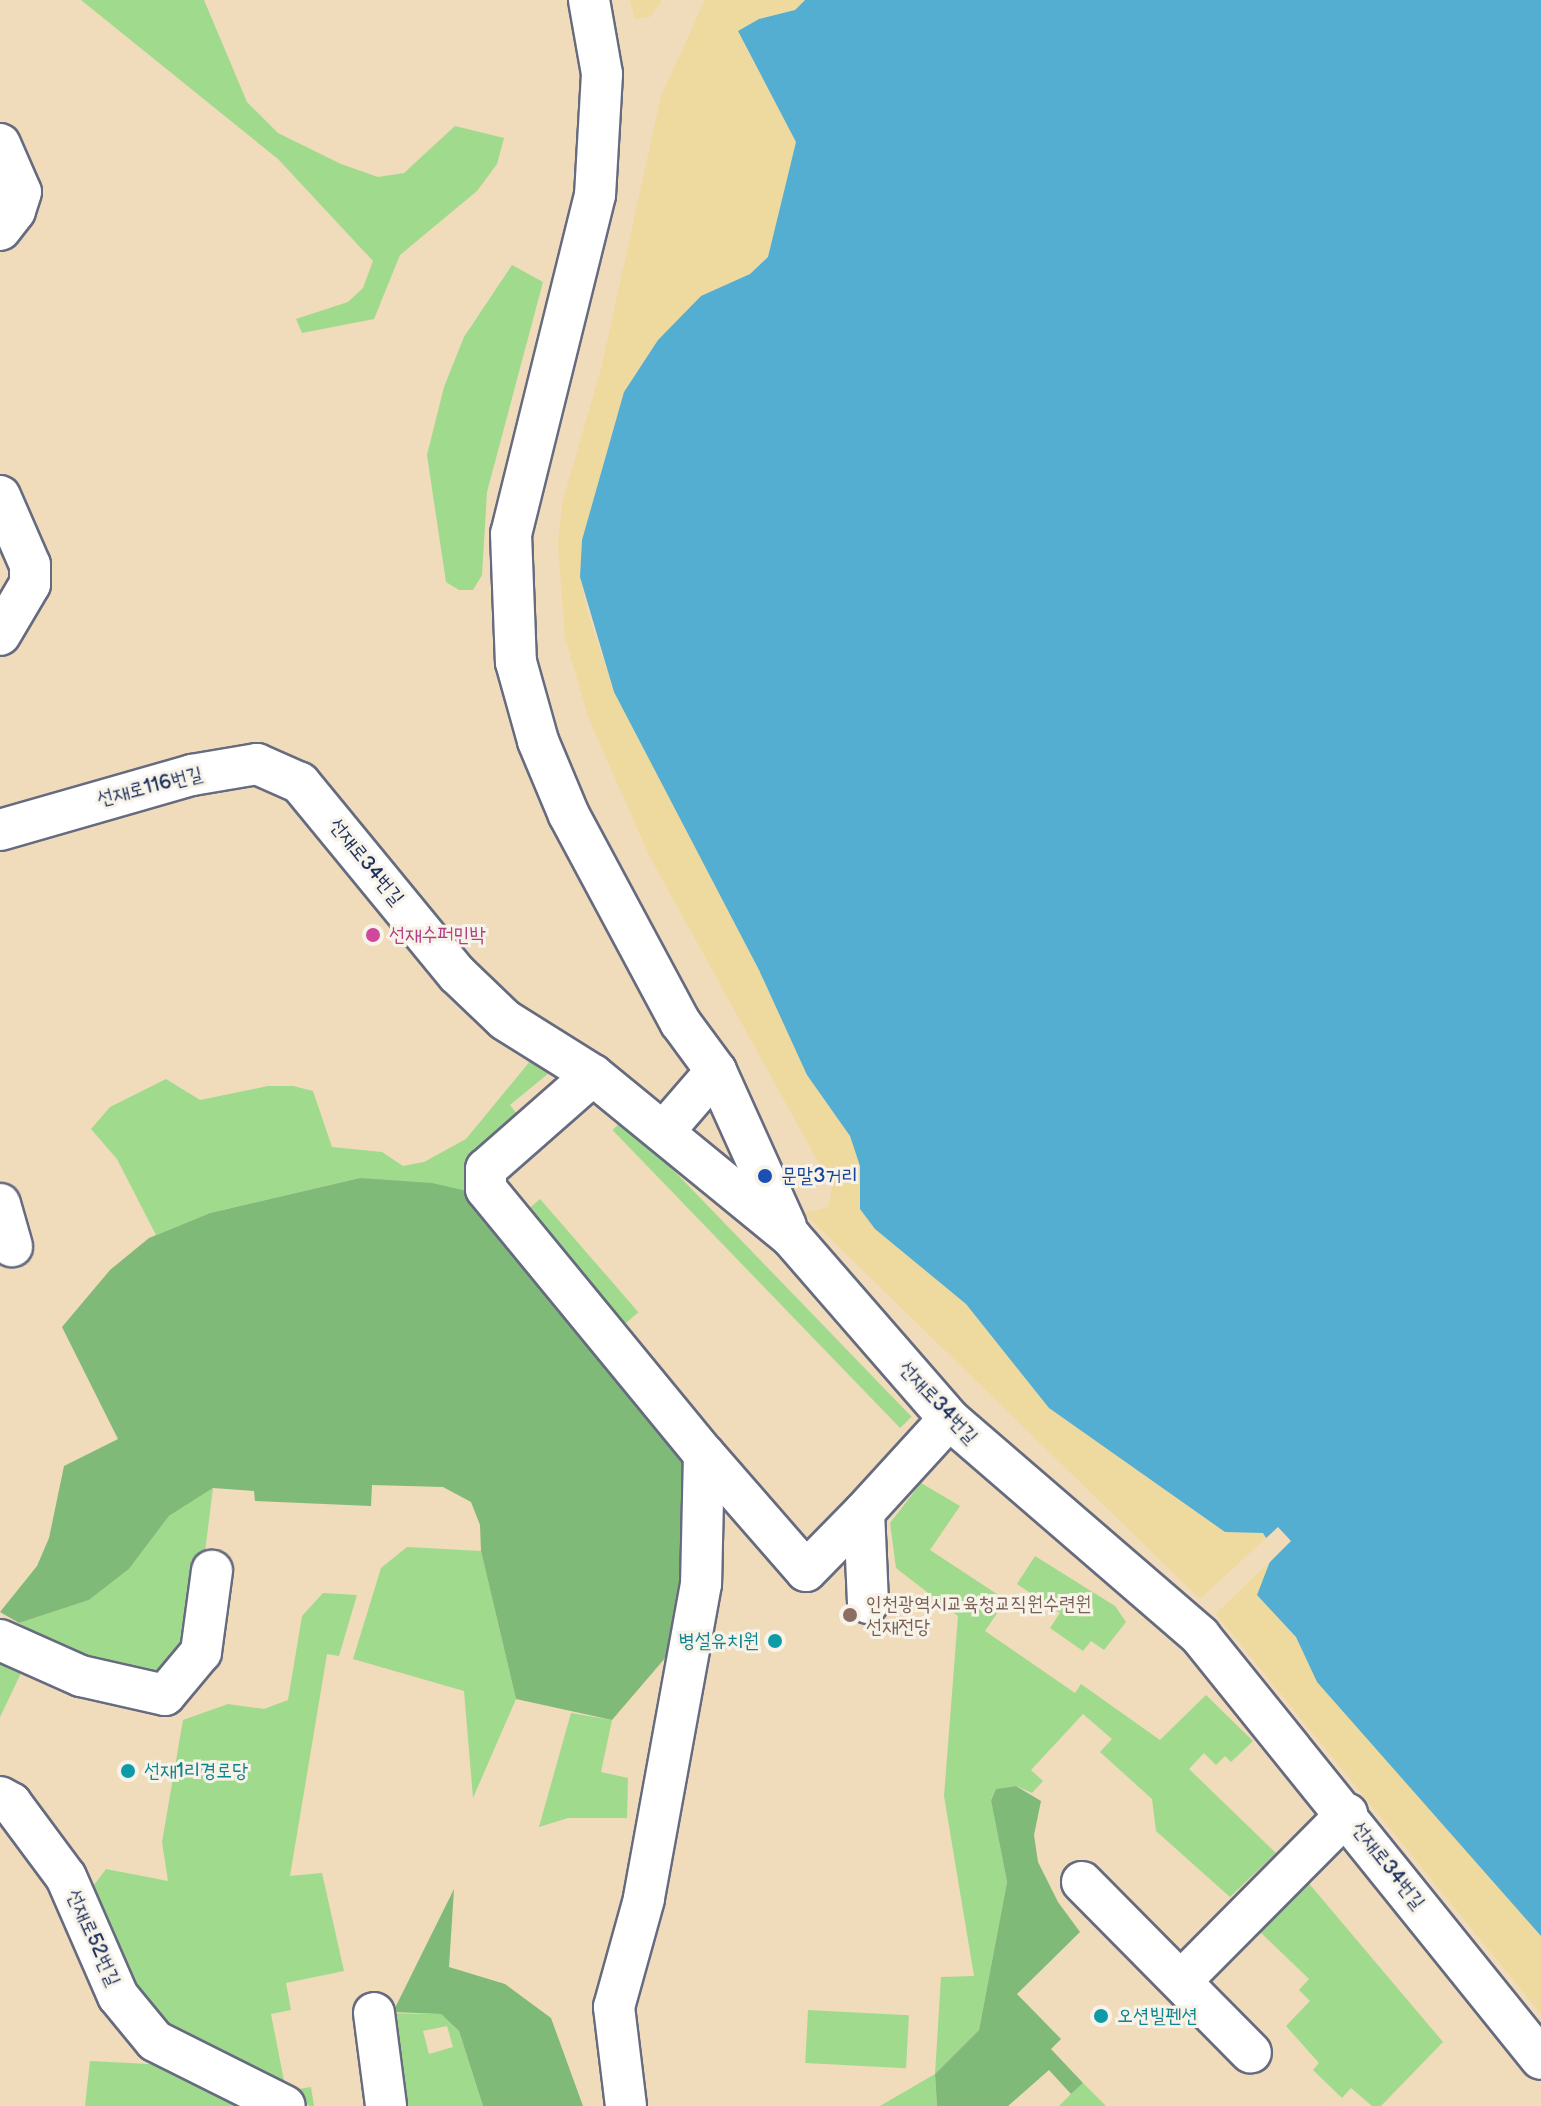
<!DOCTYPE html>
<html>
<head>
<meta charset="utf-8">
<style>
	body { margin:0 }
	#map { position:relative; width:1541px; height:2106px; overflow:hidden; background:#f0dbbb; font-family:"Balsamiq Sans","Poor Story",sans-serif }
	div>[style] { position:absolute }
	.green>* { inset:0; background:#a0da8d; transform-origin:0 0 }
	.forest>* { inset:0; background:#80ba78 }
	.sand>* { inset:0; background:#eeda9e }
	.water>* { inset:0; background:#54aed2 }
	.pier>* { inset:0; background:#f0dbbb }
	.roads { filter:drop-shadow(2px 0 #666b7f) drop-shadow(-2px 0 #666b7f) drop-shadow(0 2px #666b7f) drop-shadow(0 -2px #666b7f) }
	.minor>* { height:40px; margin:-20px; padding:0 20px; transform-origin:20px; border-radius:20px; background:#fff }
	.dots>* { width:22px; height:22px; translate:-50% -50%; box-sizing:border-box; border:4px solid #f7f3e8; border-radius:50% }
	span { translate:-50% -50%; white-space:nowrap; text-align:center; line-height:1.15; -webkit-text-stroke:6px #f7f3e8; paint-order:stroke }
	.street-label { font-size:20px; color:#1b2f5e }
	.hotel-label { font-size:20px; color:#b23c85 }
	.left { translate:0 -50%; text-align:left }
	.transit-label { font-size:20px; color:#164399 }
	.education-label { font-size:20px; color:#785e54 }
	.culture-label { font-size:20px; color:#0d838f }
	.right { translate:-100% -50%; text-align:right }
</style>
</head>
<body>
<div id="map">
	<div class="green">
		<i style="clip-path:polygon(81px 0,204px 0,247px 102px,278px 133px,341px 164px,378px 177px,404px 173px,455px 126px,504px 138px,497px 164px,477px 191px,400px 255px,374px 319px,302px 333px,296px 319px,348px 302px,363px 288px,373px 261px,278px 159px)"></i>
		<i style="clip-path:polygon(512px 265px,543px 282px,487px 492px,482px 575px,473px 590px,459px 590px,446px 582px,427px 455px,444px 387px,464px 337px)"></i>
		<i style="clip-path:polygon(531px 1060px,555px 1068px,510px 1105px,529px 1129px,493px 1197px,360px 1178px,210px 1213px,156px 1235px,117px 1159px,91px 1129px,110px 1107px,166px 1079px,200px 1100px,268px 1086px,293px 1086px,313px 1091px,332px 1147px,382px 1152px,403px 1166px,424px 1162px,466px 1139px)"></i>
		<i style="left:624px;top:1119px;width:414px;height:16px;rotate:46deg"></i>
		<i style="left:540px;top:1199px;width:150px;height:17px;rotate:49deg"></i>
		<i style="clip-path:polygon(921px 1483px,960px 1506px,930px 1550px,1006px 1600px,985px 1631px,1075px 1693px,1081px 1684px,1160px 1740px,1206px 1695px,1253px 1741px,1231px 1762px,1225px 1756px,1216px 1765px,1204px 1753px,1189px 1769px,1276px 1853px,1230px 1897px,1156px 1831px,1152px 1799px,1100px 1752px,1112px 1739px,1083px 1714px,1031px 1770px,1043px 1781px,1032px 1793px,1016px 1786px,996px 1789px,991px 1799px,1007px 1882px,979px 2030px,935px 2074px,937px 2106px,880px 2106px,935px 2074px,941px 1977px,974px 1976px,944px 1796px,958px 1616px,896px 1568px,890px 1523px)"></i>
		<i style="clip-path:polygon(213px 1488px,193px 1648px,158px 1684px,69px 1653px,19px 1623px,89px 1600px,129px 1569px,169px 1516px)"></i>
		<i style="clip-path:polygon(407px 1547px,481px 1551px,516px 1699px,473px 1798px,464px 1691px,353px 1659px,381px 1568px)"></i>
		<i style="clip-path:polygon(1035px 1556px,1115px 1606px,1126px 1622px,1104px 1650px,1091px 1641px,1083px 1651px,1050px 1628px,1060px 1613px,1017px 1584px)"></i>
		<i style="clip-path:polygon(323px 1593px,357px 1595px,339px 1656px,327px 1654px,290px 1876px,322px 1873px,344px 1971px,286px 1983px,291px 2010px,271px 2014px,286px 2091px,311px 2087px,314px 2106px,310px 2106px,176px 2036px,132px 1996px,88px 1893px,106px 1869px,168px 1881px,162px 1842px,183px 1720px,228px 1704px,264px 1709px,288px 1700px,302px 1616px)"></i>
		<i style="clip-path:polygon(0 1656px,23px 1669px,0 1717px)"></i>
		<i style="clip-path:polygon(571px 1713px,612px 1720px,601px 1772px,628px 1778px,627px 1818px,568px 1818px,539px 1827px)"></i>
		<i style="clip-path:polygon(1306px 1880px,1443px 2042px,1381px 2106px,1372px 2106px,1351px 2088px,1342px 2098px,1313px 2070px,1319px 2063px,1286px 2026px,1310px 2001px,1299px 1990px,1309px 1979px,1257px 1929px)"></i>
		<i style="left:808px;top:2010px;width:101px;height:53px;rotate:3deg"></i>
		<i style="clip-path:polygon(evenodd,374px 2013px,441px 2014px,459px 2031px,483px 2106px,386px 2106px,374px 2013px,447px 2026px,453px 2047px,429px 2054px,423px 2031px,447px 2026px)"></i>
		<i style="clip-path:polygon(90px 2061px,168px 2065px,250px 2106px,85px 2106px)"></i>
		<i style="clip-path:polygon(1083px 2083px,1106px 2106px,1059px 2106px,1071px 2094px)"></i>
	</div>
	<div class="forest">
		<i style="clip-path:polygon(360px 1178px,432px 1183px,493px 1197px,689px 1436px,688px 1585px,672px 1650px,612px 1720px,516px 1699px,481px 1551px,480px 1525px,471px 1502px,443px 1487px,372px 1485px,371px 1506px,255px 1501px,254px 1491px,213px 1488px,169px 1516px,129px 1569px,89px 1600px,19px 1623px,0 1612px,37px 1566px,49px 1538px,64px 1466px,118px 1439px,62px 1327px,110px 1270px,149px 1238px,210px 1213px)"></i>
		<i style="clip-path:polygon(1016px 1786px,1041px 1801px,1034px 1835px,1038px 1862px,1058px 1902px,1080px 1932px,1017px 1994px,1061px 2039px,1051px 2049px,1083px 2083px,1071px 2094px,1049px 2070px,1008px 2106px,937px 2106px,935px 2074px,979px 2030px,1007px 1882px,991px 1800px,996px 1789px)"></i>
		<i style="clip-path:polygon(454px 1889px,449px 1967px,505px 1984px,551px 2018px,583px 2106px,483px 2106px,459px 2031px,441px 2014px,393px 2012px)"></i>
	</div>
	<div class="sand">
		<i style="clip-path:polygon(630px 0,662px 0,650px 17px,635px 19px)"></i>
		<i style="clip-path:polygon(705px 0,805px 0,795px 10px,759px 19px,745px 45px,796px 142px,768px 257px,750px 274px,701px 296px,658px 340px,624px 392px,582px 540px,580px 577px,588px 613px,614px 692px,759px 970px,807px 1075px,850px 1135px,860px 1166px,860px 1209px,875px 1229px,966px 1304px,1049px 1408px,1225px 1532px,1263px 1533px,1266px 1538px,1200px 1599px,804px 1213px,829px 1207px,832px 1187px,650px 857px,588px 717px,565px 637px,558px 543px,562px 504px,601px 369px,661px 96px)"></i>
		<i style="clip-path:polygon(1270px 1561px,1258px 1596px,1296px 1637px,1318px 1682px,1541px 1936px,1541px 2014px,1216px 1614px)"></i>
	</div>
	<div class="water">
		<i style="clip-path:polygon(805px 0,1541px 0,1541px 1936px,1317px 1682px,1296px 1637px,1257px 1595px,1274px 1551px,1263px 1533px,1225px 1532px,1049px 1408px,966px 1304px,875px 1229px,860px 1209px,860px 1166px,850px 1136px,807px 1075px,759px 970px,614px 692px,580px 577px,582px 540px,624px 392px,658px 340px,701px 296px,750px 274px,768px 257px,796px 142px,738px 31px,759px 19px,795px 10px)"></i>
	</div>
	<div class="pier">
		<i style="clip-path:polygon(1278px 1527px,1291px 1541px,1264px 1568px,1270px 1551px,1263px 1541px)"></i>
	</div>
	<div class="roads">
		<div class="minor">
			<i style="left:589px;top:0;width:75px;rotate:80deg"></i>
			<i style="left:602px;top:74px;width:121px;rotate:93.3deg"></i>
			<i style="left:595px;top:195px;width:349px;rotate:103.9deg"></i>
			<i style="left:511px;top:534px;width:128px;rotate:87.8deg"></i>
			<i style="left:516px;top:662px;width:82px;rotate:74.4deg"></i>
			<i style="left:538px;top:741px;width:80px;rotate:67.3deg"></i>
			<i style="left:569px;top:815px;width:235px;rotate:61.8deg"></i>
			<i style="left:680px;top:1022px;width:61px;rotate:53.7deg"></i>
			<i style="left:716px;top:1071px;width:170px;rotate:65.7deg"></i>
			<i style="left:0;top:144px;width:52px;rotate:66.4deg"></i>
			<i style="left:21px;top:192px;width:20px;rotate:108deg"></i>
			<i style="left:15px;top:211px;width:24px;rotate:128deg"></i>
			<i style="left:0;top:496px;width:75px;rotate:66.5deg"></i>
			<i style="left:30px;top:565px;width:19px;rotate:90deg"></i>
			<i style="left:30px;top:584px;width:59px;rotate:120.5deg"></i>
			<i style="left:0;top:830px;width:200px;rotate:-16deg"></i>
			<i style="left:192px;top:775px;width:66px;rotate:-9.6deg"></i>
			<i style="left:257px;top:764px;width:47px;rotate:23.8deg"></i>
			<i style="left:300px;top:783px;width:247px;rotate:50.6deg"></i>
			<i style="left:457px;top:974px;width:66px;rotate:43.8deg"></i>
			<i style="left:505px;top:1020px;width:104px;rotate:32deg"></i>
			<i style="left:593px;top:1075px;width:256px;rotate:39.3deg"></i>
			<i style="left:791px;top:1237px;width:241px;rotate:49deg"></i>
			<i style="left:949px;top:1419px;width:332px;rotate:40.8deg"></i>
			<i style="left:1200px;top:1636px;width:543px;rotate:51.13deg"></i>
			<i style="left:593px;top:1075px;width:142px;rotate:138.7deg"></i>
			<i style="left:486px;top:1169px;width:20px;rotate:90deg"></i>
			<i style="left:486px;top:1189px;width:343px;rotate:50.6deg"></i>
			<i style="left:704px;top:1454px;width:130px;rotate:91.3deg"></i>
			<i style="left:701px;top:1584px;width:320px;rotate:100.3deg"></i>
			<i style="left:644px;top:1899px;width:112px;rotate:105.5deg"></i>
			<i style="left:614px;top:2007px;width:100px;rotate:83.1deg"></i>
			<i style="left:665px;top:1130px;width:78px;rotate:-49.2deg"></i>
			<i style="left:0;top:1204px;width:44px;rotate:74.1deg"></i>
			<i style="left:704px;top:1454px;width:155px;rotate:48.9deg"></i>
			<i style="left:806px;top:1571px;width:83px;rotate:-45.5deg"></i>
			<i style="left:868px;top:1603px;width:91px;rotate:-92.5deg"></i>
			<i style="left:864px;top:1512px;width:126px;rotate:-47.6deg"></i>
			<i style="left:0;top:1640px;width:89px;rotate:24deg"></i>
			<i style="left:81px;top:1676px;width:86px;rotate:12.7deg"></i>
			<i style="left:165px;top:1695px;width:56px;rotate:-50.1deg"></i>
			<i style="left:201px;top:1652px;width:82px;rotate:-82.3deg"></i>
			<i style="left:0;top:1797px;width:13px;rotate:29deg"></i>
			<i style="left:11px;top:1803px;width:92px;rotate:53.4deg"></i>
			<i style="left:66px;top:1877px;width:130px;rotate:66.4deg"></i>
			<i style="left:118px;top:1996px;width:58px;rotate:50.6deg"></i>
			<i style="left:155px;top:2041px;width:145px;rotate:26.6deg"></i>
			<i style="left:1082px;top:1882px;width:240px;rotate:45.3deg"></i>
			<i style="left:1183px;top:1979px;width:233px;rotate:-45.2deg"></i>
			<i style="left:374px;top:2013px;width:94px;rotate:82.6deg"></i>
		</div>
	</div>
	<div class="dots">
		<i style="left:373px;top:935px;background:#d1479c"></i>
		<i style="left:765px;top:1176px;background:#1a4fb4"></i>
		<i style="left:850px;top:1615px;background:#8d6e63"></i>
		<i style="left:775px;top:1641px;background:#0f9aa8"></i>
		<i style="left:128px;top:1771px;background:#0f9aa8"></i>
		<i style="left:1101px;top:2016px;background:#0f9aa8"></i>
	</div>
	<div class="street-label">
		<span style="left:150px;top:787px;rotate:-14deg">선재로116번길</span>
		<span style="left:366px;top:862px;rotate:51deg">선재로34번길</span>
		<span style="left:938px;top:1403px;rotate:47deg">선재로34번길</span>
		<span style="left:1388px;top:1866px;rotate:52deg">선재로34번길</span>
		<span style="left:93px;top:1938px;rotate:66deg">선재로52번길</span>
	</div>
	<div class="hotel-label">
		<span class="left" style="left:389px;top:935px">선재수퍼민박</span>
	</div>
	<div class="transit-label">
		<span class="left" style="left:781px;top:1176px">문말3거리</span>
	</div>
	<div class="education-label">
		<span class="left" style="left:866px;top:1616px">인천광역시교육청교직원수련원<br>선재전당</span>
	</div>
	<div class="culture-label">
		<span class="right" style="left:759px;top:1641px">병설유치원</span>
		<span class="left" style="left:144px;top:1771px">선재1리경로당</span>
		<span class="left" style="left:1117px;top:2016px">오션빌펜션</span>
	</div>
</div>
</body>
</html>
